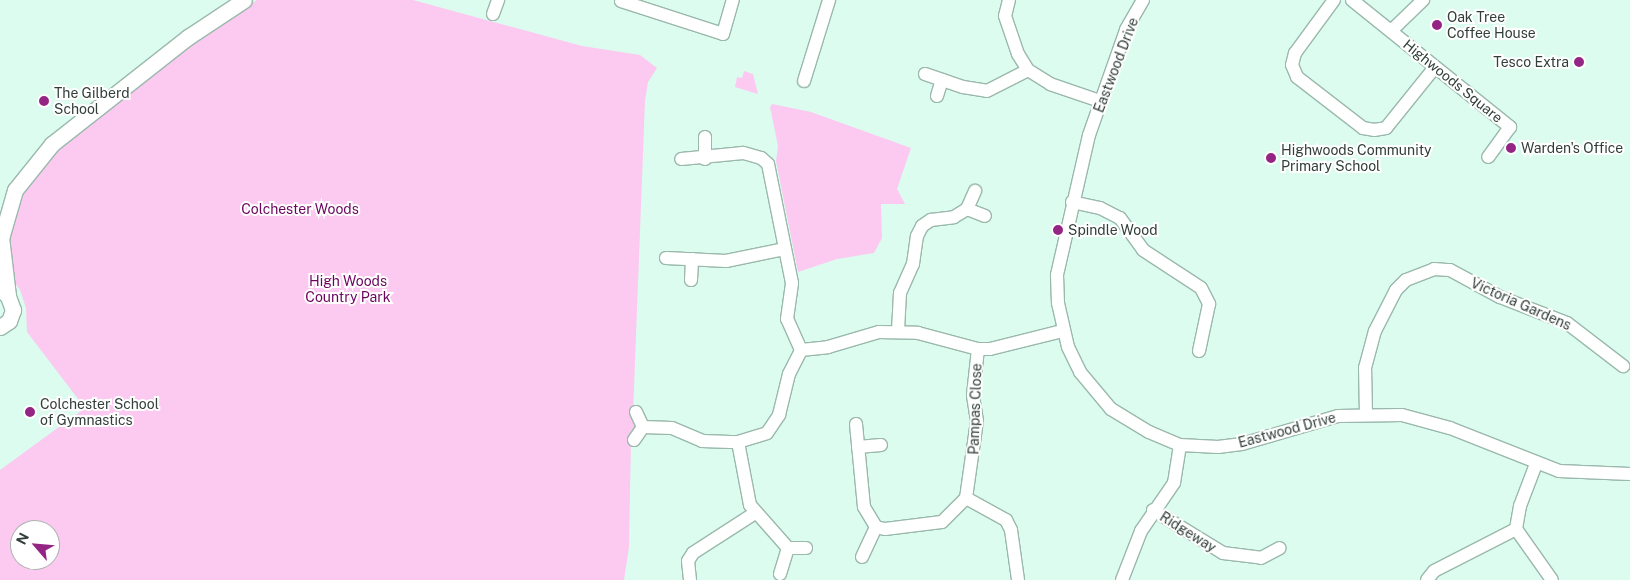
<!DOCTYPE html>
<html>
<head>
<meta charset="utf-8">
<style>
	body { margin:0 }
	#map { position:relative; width:1630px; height:580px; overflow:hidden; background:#dcfcef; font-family:"Public Sans",sans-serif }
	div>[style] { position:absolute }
	.green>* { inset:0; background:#fcc9f0 }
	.roads { filter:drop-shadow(1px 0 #9ab8ac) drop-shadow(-1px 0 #9ab8ac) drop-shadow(0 1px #9ab8ac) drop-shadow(0 -1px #9ab8ac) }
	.minor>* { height:12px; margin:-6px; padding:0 6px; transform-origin:6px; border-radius:6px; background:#fff }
	.tertiary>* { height:15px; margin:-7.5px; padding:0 7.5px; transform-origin:7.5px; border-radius:7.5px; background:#fff }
	.dots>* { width:14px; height:14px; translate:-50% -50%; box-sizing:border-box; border:2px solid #fff; border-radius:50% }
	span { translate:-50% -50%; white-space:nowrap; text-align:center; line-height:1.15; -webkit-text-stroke:4px #fff; paint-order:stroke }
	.poi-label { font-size:14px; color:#313e39 }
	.left { translate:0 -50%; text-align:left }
	.right { translate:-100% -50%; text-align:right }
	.street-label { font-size:14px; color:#313e39 }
	.park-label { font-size:14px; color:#6c055f }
	.north { position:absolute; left:10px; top:520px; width:50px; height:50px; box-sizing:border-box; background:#fff; border:1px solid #adb2b0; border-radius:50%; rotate:297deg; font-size:14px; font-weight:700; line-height:20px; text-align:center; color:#313e39 }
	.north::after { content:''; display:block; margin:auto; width:18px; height:22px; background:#952584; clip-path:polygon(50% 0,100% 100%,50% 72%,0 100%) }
</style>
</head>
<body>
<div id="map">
	<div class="green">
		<i style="clip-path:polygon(evenodd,257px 0,413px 0,582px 46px,640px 55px,657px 68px,648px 82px,645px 101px,633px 414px,636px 427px,631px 439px,629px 547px,624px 580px,0 580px,0 470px,85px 408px,27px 332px,26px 308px,20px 290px,12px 279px,6px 243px,22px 189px,32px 172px,94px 120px,192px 42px,257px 0,20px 530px,50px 530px,50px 560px,20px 560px,20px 530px)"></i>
		<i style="clip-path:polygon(744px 71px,753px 74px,758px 94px,735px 87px,737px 77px,742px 78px)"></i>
		<i style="clip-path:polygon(772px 104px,811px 112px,911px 148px,897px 189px,905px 204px,881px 204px,882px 238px,874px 253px,837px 259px,798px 272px,776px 161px,778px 146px,770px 107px)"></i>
	</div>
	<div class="roads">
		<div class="minor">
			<i style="left:1009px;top:0;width:16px;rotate:104deg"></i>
			<i style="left:1005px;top:16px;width:40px;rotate:71.1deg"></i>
			<i style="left:1018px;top:54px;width:19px;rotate:58deg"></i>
			<i style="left:1028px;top:70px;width:26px;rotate:32deg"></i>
			<i style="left:1050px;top:84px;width:53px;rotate:18.8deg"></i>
			<i style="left:1143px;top:0;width:34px;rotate:120deg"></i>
			<i style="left:1126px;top:30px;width:111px;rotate:109.4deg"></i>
			<i style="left:1089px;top:135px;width:144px;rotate:102.9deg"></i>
			<i style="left:1057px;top:275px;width:28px;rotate:88deg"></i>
			<i style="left:1058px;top:303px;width:45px;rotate:77.2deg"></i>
			<i style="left:1068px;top:347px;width:28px;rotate:64deg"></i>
			<i style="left:1080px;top:372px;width:48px;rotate:50deg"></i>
			<i style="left:1111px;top:409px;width:44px;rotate:31.2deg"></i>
			<i style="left:1149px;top:432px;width:34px;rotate:23deg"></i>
			<i style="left:1180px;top:445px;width:38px;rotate:3deg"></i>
			<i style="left:1218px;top:447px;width:24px;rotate:-7deg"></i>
			<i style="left:1242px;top:444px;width:100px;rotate:-16.3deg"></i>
			<i style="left:1338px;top:416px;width:64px;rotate:-0.9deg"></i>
			<i style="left:1402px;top:415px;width:50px;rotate:15.2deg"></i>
			<i style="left:1450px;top:428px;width:117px;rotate:21.5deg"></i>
			<i style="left:1559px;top:471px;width:71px;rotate:2.4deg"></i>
			<i style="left:1334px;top:0;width:66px;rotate:126.3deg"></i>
			<i style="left:1295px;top:53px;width:12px;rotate:104deg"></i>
			<i style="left:1292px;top:65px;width:13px;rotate:67deg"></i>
			<i style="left:1297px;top:77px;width:83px;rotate:37.7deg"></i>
			<i style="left:1363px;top:128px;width:11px;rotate:10deg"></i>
			<i style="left:1374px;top:130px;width:12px;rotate:-9deg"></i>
			<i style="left:1386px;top:128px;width:78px;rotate:-51.2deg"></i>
			<i style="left:1352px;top:0;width:203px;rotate:38.8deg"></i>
			<i style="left:1510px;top:127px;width:37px;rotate:126deg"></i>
			<i style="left:621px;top:1px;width:107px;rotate:17.9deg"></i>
			<i style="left:723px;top:34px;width:35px;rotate:-74deg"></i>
			<i style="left:493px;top:14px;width:15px;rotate:-70deg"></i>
			<i style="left:1391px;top:31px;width:45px;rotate:-44.1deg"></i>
			<i style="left:925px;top:74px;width:40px;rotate:18.9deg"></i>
			<i style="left:963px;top:87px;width:24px;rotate:9deg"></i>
			<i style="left:987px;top:91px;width:46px;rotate:-27.1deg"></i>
			<i style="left:804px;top:81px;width:85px;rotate:-72.8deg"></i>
			<i style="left:937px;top:96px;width:17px;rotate:-73deg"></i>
			<i style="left:705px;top:137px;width:22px;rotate:90deg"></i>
			<i style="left:1072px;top:202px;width:29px;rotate:12deg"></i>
			<i style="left:1100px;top:208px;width:22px;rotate:27deg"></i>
			<i style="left:1120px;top:218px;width:39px;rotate:54deg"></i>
			<i style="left:1143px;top:250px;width:69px;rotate:33.2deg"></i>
			<i style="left:1201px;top:288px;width:18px;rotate:63deg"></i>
			<i style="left:1209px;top:304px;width:48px;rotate:102deg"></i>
			<i style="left:967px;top:209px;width:20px;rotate:-66deg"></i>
			<i style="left:666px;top:258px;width:60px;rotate:2.9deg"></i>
			<i style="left:726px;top:261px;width:59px;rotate:-11.7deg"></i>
			<i style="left:691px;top:280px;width:21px;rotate:-87deg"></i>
			<i style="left:898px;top:331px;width:38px;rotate:-87deg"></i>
			<i style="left:900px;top:293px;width:32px;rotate:-66deg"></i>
			<i style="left:913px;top:264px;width:28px;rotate:-82deg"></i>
			<i style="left:917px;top:236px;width:11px;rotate:-63deg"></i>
			<i style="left:922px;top:226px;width:11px;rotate:-34deg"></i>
			<i style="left:931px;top:220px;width:23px;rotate:-7deg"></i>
			<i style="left:954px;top:217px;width:15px;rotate:-32deg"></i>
			<i style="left:967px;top:209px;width:19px;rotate:21deg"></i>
			<i style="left:801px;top:350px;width:27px;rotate:-6deg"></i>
			<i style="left:828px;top:347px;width:53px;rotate:-16.4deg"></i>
			<i style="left:879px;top:332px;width:39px;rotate:1deg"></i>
			<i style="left:918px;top:333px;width:62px;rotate:14.9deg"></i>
			<i style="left:978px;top:349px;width:12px"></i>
			<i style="left:990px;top:349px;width:74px;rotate:-14deg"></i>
			<i style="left:636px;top:412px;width:17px;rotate:65deg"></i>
			<i style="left:643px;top:427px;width:29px;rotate:2deg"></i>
			<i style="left:672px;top:428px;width:33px;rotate:23deg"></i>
			<i style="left:702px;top:441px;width:36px;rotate:2deg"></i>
			<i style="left:738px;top:442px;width:30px;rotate:-17deg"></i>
			<i style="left:767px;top:433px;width:22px;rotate:-56deg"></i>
			<i style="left:779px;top:415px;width:42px;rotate:-76.3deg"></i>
			<i style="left:789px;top:374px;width:27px;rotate:-63deg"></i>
			<i style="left:801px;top:350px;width:34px;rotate:-114deg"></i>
			<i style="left:787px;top:319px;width:36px;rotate:-82deg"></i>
			<i style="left:792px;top:283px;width:121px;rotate:-101.4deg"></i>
			<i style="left:768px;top:164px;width:9px;rotate:-139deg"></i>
			<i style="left:761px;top:158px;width:19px;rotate:-164deg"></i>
			<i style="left:743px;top:153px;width:62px;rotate:174.5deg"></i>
			<i style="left:1366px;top:414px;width:46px;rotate:-91.2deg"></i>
			<i style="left:1365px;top:368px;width:38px;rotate:-75deg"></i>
			<i style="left:1375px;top:331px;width:46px;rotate:-62.9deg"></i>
			<i style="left:1396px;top:290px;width:14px;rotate:-45deg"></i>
			<i style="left:1406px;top:280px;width:30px;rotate:-21deg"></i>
			<i style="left:1434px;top:269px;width:16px;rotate:4deg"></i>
			<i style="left:1450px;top:270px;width:57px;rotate:28.4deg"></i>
			<i style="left:1500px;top:297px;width:72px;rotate:21.2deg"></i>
			<i style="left:1567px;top:323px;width:71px;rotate:37.5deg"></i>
			<i style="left:856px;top:424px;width:83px;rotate:84.5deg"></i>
			<i style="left:864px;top:507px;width:23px;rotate:59deg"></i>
			<i style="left:876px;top:527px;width:33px;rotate:115deg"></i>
			<i style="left:634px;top:440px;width:16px;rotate:-55deg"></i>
			<i style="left:738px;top:442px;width:64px;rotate:79.2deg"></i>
			<i style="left:750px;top:505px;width:57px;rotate:48.5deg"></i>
			<i style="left:788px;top:548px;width:18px"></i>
			<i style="left:858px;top:447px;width:23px;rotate:-5deg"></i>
			<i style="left:1536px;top:464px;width:45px;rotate:110.9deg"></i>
			<i style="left:1520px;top:506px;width:23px;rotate:100deg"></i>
			<i style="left:1516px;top:529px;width:62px;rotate:54.8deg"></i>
			<i style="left:966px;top:498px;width:46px;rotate:28.8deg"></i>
			<i style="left:1006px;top:520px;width:11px;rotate:63deg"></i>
			<i style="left:1011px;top:530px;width:50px;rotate:82deg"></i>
			<i style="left:1153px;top:510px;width:82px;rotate:31.6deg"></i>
			<i style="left:1223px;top:553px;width:38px;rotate:7deg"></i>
			<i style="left:1261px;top:558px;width:21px;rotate:-28deg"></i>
			<i style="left:876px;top:527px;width:9px;rotate:13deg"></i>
			<i style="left:885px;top:529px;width:57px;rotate:-7deg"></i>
			<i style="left:942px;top:522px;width:34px;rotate:-45deg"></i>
			<i style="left:966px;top:498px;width:78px;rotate:-81.9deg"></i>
			<i style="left:977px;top:421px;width:26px;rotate:-99deg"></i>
			<i style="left:973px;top:395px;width:46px;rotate:-83.8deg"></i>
			<i style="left:780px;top:574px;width:27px;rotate:-73deg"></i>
			<i style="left:690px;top:580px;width:19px;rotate:-96deg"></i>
			<i style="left:688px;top:561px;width:9px;rotate:-58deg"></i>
			<i style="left:693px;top:553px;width:74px;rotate:-32.8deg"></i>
			<i style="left:1122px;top:580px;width:53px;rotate:-68.8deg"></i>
			<i style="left:1141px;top:531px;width:58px;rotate:-55.5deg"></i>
			<i style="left:1174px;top:483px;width:38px;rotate:-81deg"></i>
			<i style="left:1427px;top:580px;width:11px;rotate:-52deg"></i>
			<i style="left:1434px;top:571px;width:92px;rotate:-27.1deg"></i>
		</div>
		<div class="tertiary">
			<i style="left:1px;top:237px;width:59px;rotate:83.2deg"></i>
			<i style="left:0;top:242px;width:54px;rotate:-73.9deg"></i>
			<i style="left:15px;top:190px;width:59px;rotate:-51.2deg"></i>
			<i style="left:52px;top:144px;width:173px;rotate:-38.2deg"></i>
			<i style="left:188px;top:37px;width:67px;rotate:-33.5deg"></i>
			<i style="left:0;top:327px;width:11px;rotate:-34deg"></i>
			<i style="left:9px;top:321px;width:12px;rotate:-70deg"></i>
			<i style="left:13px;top:310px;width:15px;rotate:-110deg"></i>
			<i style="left:8px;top:296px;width:8px;rotate:-140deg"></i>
		</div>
	</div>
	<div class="dots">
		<i style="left:1437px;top:25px;background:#952584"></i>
		<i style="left:1579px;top:62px;background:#952584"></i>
		<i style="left:44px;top:101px;background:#952584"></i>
		<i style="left:1511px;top:148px;background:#952584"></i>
		<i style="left:1271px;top:158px;background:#952584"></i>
		<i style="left:1058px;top:230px;background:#952584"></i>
		<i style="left:30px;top:412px;background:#952584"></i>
	</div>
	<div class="poi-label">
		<span class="left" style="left:1447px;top:25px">Oak Tree<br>Coffee House</span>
		<span class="right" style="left:1569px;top:62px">Tesco Extra</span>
		<span class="left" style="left:54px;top:101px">The Gilberd<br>School</span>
		<span class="left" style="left:1521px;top:148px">Warden's Office</span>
		<span class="left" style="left:1281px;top:158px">Highwoods Community<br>Primary School</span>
		<span class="left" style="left:1068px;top:230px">Spindle Wood</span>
		<span class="left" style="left:40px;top:412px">Colchester School<br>of Gymnastics</span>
	</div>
	<div class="street-label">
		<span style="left:1116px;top:65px;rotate:-69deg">Eastwood Drive</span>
		<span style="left:1453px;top:81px;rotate:39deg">Highwoods Square</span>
		<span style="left:1521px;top:304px;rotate:24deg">Victoria Gardens</span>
		<span style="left:975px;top:409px;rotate:-88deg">Pampas Close</span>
		<span style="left:1287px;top:430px;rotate:-15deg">Eastwood Drive</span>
		<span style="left:1188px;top:532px;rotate:32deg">Ridgeway</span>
	</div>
	<div class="park-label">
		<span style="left:300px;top:209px">Colchester Woods</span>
		<span style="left:348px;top:289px">High Woods<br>Country Park</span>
	</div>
	<div class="north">N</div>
</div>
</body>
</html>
